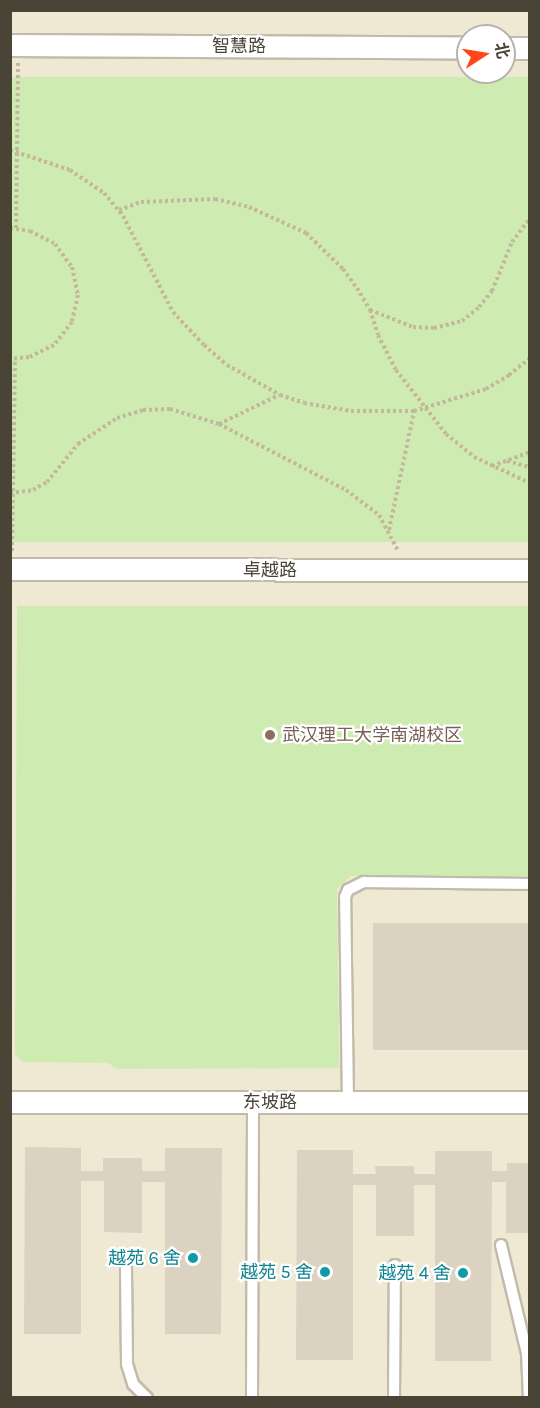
<!DOCTYPE html>
<html>
<head>
<meta charset="utf-8">
<style>
	body { margin:0 }
	#map { position:relative; width:540px; height:1408px; overflow:hidden; background:#f6f3ea; font-family:Karla,"Noto Sans SC",sans-serif }
	div>[style] { position:absolute }
	.education>* { inset:0; background:#efe9d3 }
	.green>* { inset:0; background:#ceebb1; transform-origin:0 0 }
	.building>* { inset:0; background:#dbd2c1; transform-origin:0 0 }
	.path>* { height:4px; margin-top:-2px; transform-origin:0; background:repeating-linear-gradient(90deg,#c4b89c 0 3px,transparent 0 6px) }
	.roads { filter:drop-shadow(2px 0 #c2bbac) drop-shadow(-2px 0 #c2bbac) drop-shadow(0 2px #c2bbac) drop-shadow(0 -2px #c2bbac) }
	.service>* { height:10px; margin:-5px; padding:0 5px; transform-origin:5px; border-radius:5px; background:#fff }
	.minor>* { height:21px; margin:-10.5px; padding:0 10.5px; transform-origin:10.5px; border-radius:10.5px; background:#fff }
	.dots>* { width:16px; height:16px; translate:-50% -50%; box-sizing:border-box; border:3px solid #fff; border-radius:50% }
	span { translate:-50% -50%; white-space:nowrap; text-align:center; line-height:1.15; -webkit-text-stroke:4.5px #fff; paint-order:stroke }
	.street-label { font-size:18px; color:#4a4437 }
	.education-label { font-size:18px; color:#785e54 }
	.left { translate:0 -50%; text-align:left }
	.culture-label { font-size:18px; color:#0d838f }
	.right { translate:-100% -50%; text-align:right }
	.frame { position:absolute; inset:0; border:12px solid #4a4437; pointer-events:none }
	.north { position:absolute; left:456px; top:24px; width:60px; height:60px; box-sizing:border-box; background:#fff; border:2px solid #b7b4af; border-radius:50%; rotate:78deg; font-size:16px; font-weight:700; line-height:24px; text-align:center; color:#4a4437 }
	.north::after { content:''; display:block; margin:auto; width:21px; height:27px; background:#ff4717; clip-path:polygon(50% 0,100% 100%,50% 72%,0 100%) }
</style>
</head>
<body>
<div id="map">
	<div class="education">
		<i style="clip-path:polygon(evenodd,11px 11px,529px 11px,529px 1397px,11px 1397px,11px 11px,468px 36px,504px 36px,504px 72px,468px 72px,468px 36px)"></i>
	</div>
	<div class="green">
		<i style="left:11px;top:77px;width:518px;height:465px"></i>
		<i style="clip-path:polygon(17px 606px,529px 606px,529px 876px,351px 876px,337px 889px,339px 1068px,117px 1069px,108px 1063px,22px 1062px,15px 1054px)"></i>
	</div>
	<div class="building">
		<i style="left:373px;top:923px;width:157px;height:127px"></i>
		<i style="clip-path:polygon(25px 1147px,81px 1148px,81px 1171px,103px 1171px,103px 1158px,142px 1158px,142px 1171px,165px 1171px,165px 1148px,222px 1148px,221px 1334px,165px 1334px,165px 1182px,142px 1182px,142px 1233px,104px 1232px,104px 1181px,81px 1181px,81px 1334px,24px 1334px)"></i>
		<i style="clip-path:polygon(297px 1150px,353px 1150px,353px 1174px,376px 1174px,375px 1166px,414px 1166px,414px 1174px,435px 1174px,435px 1151px,492px 1151px,492px 1171px,507px 1171px,507px 1163px,530px 1163px,530px 1233px,506px 1233px,506px 1182px,492px 1182px,491px 1361px,435px 1361px,435px 1185px,414px 1185px,414px 1236px,376px 1236px,376px 1185px,353px 1185px,353px 1360px,296px 1360px)"></i>
	</div>
	<div class="path">
		<i style="left:10px;top:150px;width:63px;rotate:18.4deg"></i>
		<i style="left:70px;top:170px;width:41px;rotate:34.1deg"></i>
		<i style="left:104px;top:193px;width:30px;rotate:50deg"></i>
		<i style="left:123px;top:216px;width:108px;rotate:62.5deg"></i>
		<i style="left:173px;top:312px;width:45px;rotate:46.8deg"></i>
		<i style="left:204px;top:345px;width:30px;rotate:41deg"></i>
		<i style="left:227px;top:365px;width:61px;rotate:29.5deg"></i>
		<i style="left:280px;top:395px;width:25px;rotate:18deg"></i>
		<i style="left:304px;top:403px;width:48px;rotate:9.7deg"></i>
		<i style="left:351px;top:411px;width:63px"></i>
		<i style="left:414px;top:411px;width:75px;rotate:-17deg"></i>
		<i style="left:486px;top:389px;width:27px;rotate:-31deg"></i>
		<i style="left:509px;top:375px;width:27px;rotate:-39deg"></i>
		<i style="left:119px;top:210px;width:23px;rotate:-20deg"></i>
		<i style="left:141px;top:202px;width:74px;rotate:-2.3deg"></i>
		<i style="left:215px;top:199px;width:35px;rotate:13deg"></i>
		<i style="left:249px;top:207px;width:63px;rotate:24.5deg"></i>
		<i style="left:306px;top:233px;width:52px;rotate:44.2deg"></i>
		<i style="left:343px;top:269px;width:24px;rotate:54deg"></i>
		<i style="left:357px;top:288px;width:26px;rotate:59deg"></i>
		<i style="left:370px;top:310px;width:26px;rotate:72deg"></i>
		<i style="left:378px;top:335px;width:39px;rotate:63deg"></i>
		<i style="left:396px;top:370px;width:81px;rotate:52deg"></i>
		<i style="left:446px;top:434px;width:36px;rotate:39deg"></i>
		<i style="left:474px;top:457px;width:62px;rotate:24.9deg"></i>
		<i style="left:10px;top:228px;width:20px;rotate:9deg"></i>
		<i style="left:30px;top:231px;width:28px;rotate:27deg"></i>
		<i style="left:55px;top:244px;width:29px;rotate:54deg"></i>
		<i style="left:72px;top:267px;width:29px;rotate:78deg"></i>
		<i style="left:78px;top:295px;width:28px;rotate:103deg"></i>
		<i style="left:72px;top:322px;width:29px;rotate:128deg"></i>
		<i style="left:54px;top:345px;width:28px;rotate:154deg"></i>
		<i style="left:29px;top:357px;width:19px;rotate:174deg"></i>
		<i style="left:16px;top:228px;width:165px;rotate:-89.3deg"></i>
		<i style="left:370px;top:310px;width:46px;rotate:21.6deg"></i>
		<i style="left:413px;top:327px;width:21px;rotate:3deg"></i>
		<i style="left:434px;top:328px;width:29px;rotate:-14deg"></i>
		<i style="left:462px;top:321px;width:22px;rotate:-39deg"></i>
		<i style="left:479px;top:307px;width:21px;rotate:-51deg"></i>
		<i style="left:492px;top:291px;width:53px;rotate:-67.8deg"></i>
		<i style="left:512px;top:242px;width:30px;rotate:-53deg"></i>
		<i style="left:219px;top:424px;width:67px;rotate:-25.8deg"></i>
		<i style="left:507px;top:461px;width:24px;rotate:15deg"></i>
		<i style="left:492px;top:466px;width:40px;rotate:-20.2deg"></i>
		<i style="left:10px;top:493px;width:23px;rotate:-7deg"></i>
		<i style="left:33px;top:490px;width:16px;rotate:-30deg"></i>
		<i style="left:47px;top:482px;width:49px;rotate:-50.8deg"></i>
		<i style="left:78px;top:444px;width:47px;rotate:-33.7deg"></i>
		<i style="left:117px;top:418px;width:27px;rotate:-17deg"></i>
		<i style="left:143px;top:410px;width:27px;rotate:-2deg"></i>
		<i style="left:170px;top:409px;width:51px;rotate:17deg"></i>
		<i style="left:219px;top:424px;width:143px;rotate:27.5deg"></i>
		<i style="left:346px;top:490px;width:41px;rotate:37.1deg"></i>
		<i style="left:379px;top:515px;width:40px;rotate:62deg"></i>
		<i style="left:389px;top:530px;width:122px;rotate:-78.1deg"></i>
		<i style="left:12px;top:551px;width:191px;rotate:-89.1deg"></i>
	</div>
	<div class="roads">
		<div class="service">
			<i style="left:348px;top:1102px;width:205px;rotate:-90.8deg"></i>
			<i style="left:345px;top:897px;width:8px;rotate:-67deg"></i>
			<i style="left:348px;top:890px;width:18px;rotate:-27deg"></i>
			<i style="left:364px;top:882px;width:166px;rotate:0.7deg"></i>
			<i style="left:501px;top:1245px;width:111px;rotate:76.5deg"></i>
			<i style="left:527px;top:1353px;width:45px;rotate:87.5deg"></i>
			<i style="left:126px;top:1269px;width:95px;rotate:89.4deg"></i>
			<i style="left:127px;top:1364px;width:21px;rotate:73deg"></i>
			<i style="left:133px;top:1384px;width:20px;rotate:45deg"></i>
			<i style="left:252px;top:1398px;width:296px;rotate:-89.8deg"></i>
			<i style="left:394px;top:1398px;width:133px;rotate:-89.6deg"></i>
		</div>
		<div class="minor">
			<i style="left:10px;top:45px;width:458px;rotate:0.3deg"></i>
			<i style="left:504px;top:48px;width:26px"></i>
			<i style="left:10px;top:569px;width:520px;rotate:0.11deg"></i>
			<i style="left:10px;top:1102px;width:520px"></i>
		</div>
	</div>
	<div class="dots">
		<i style="left:270px;top:735px;background:#8d6e63"></i>
		<i style="left:193px;top:1258px;background:#0f9aa8"></i>
		<i style="left:325px;top:1272px;background:#0f9aa8"></i>
		<i style="left:463px;top:1273px;background:#0f9aa8"></i>
	</div>
	<div class="street-label">
		<span style="left:239px;top:46px">智慧路</span>
		<span style="left:270px;top:570px">卓越路</span>
		<span style="left:270px;top:1102px">东坡路</span>
	</div>
	<div class="education-label">
		<span class="left" style="left:282px;top:735px">武汉理工大学南湖校区</span>
	</div>
	<div class="culture-label">
		<span class="right" style="left:181px;top:1258px">越苑 6 舍</span>
		<span class="right" style="left:313px;top:1272px">越苑 5 舍</span>
		<span class="right" style="left:451px;top:1273px">越苑 4 舍</span>
	</div>
	<div class="frame"></div>
	<div class="north">北</div>
</div>
</body>
</html>
